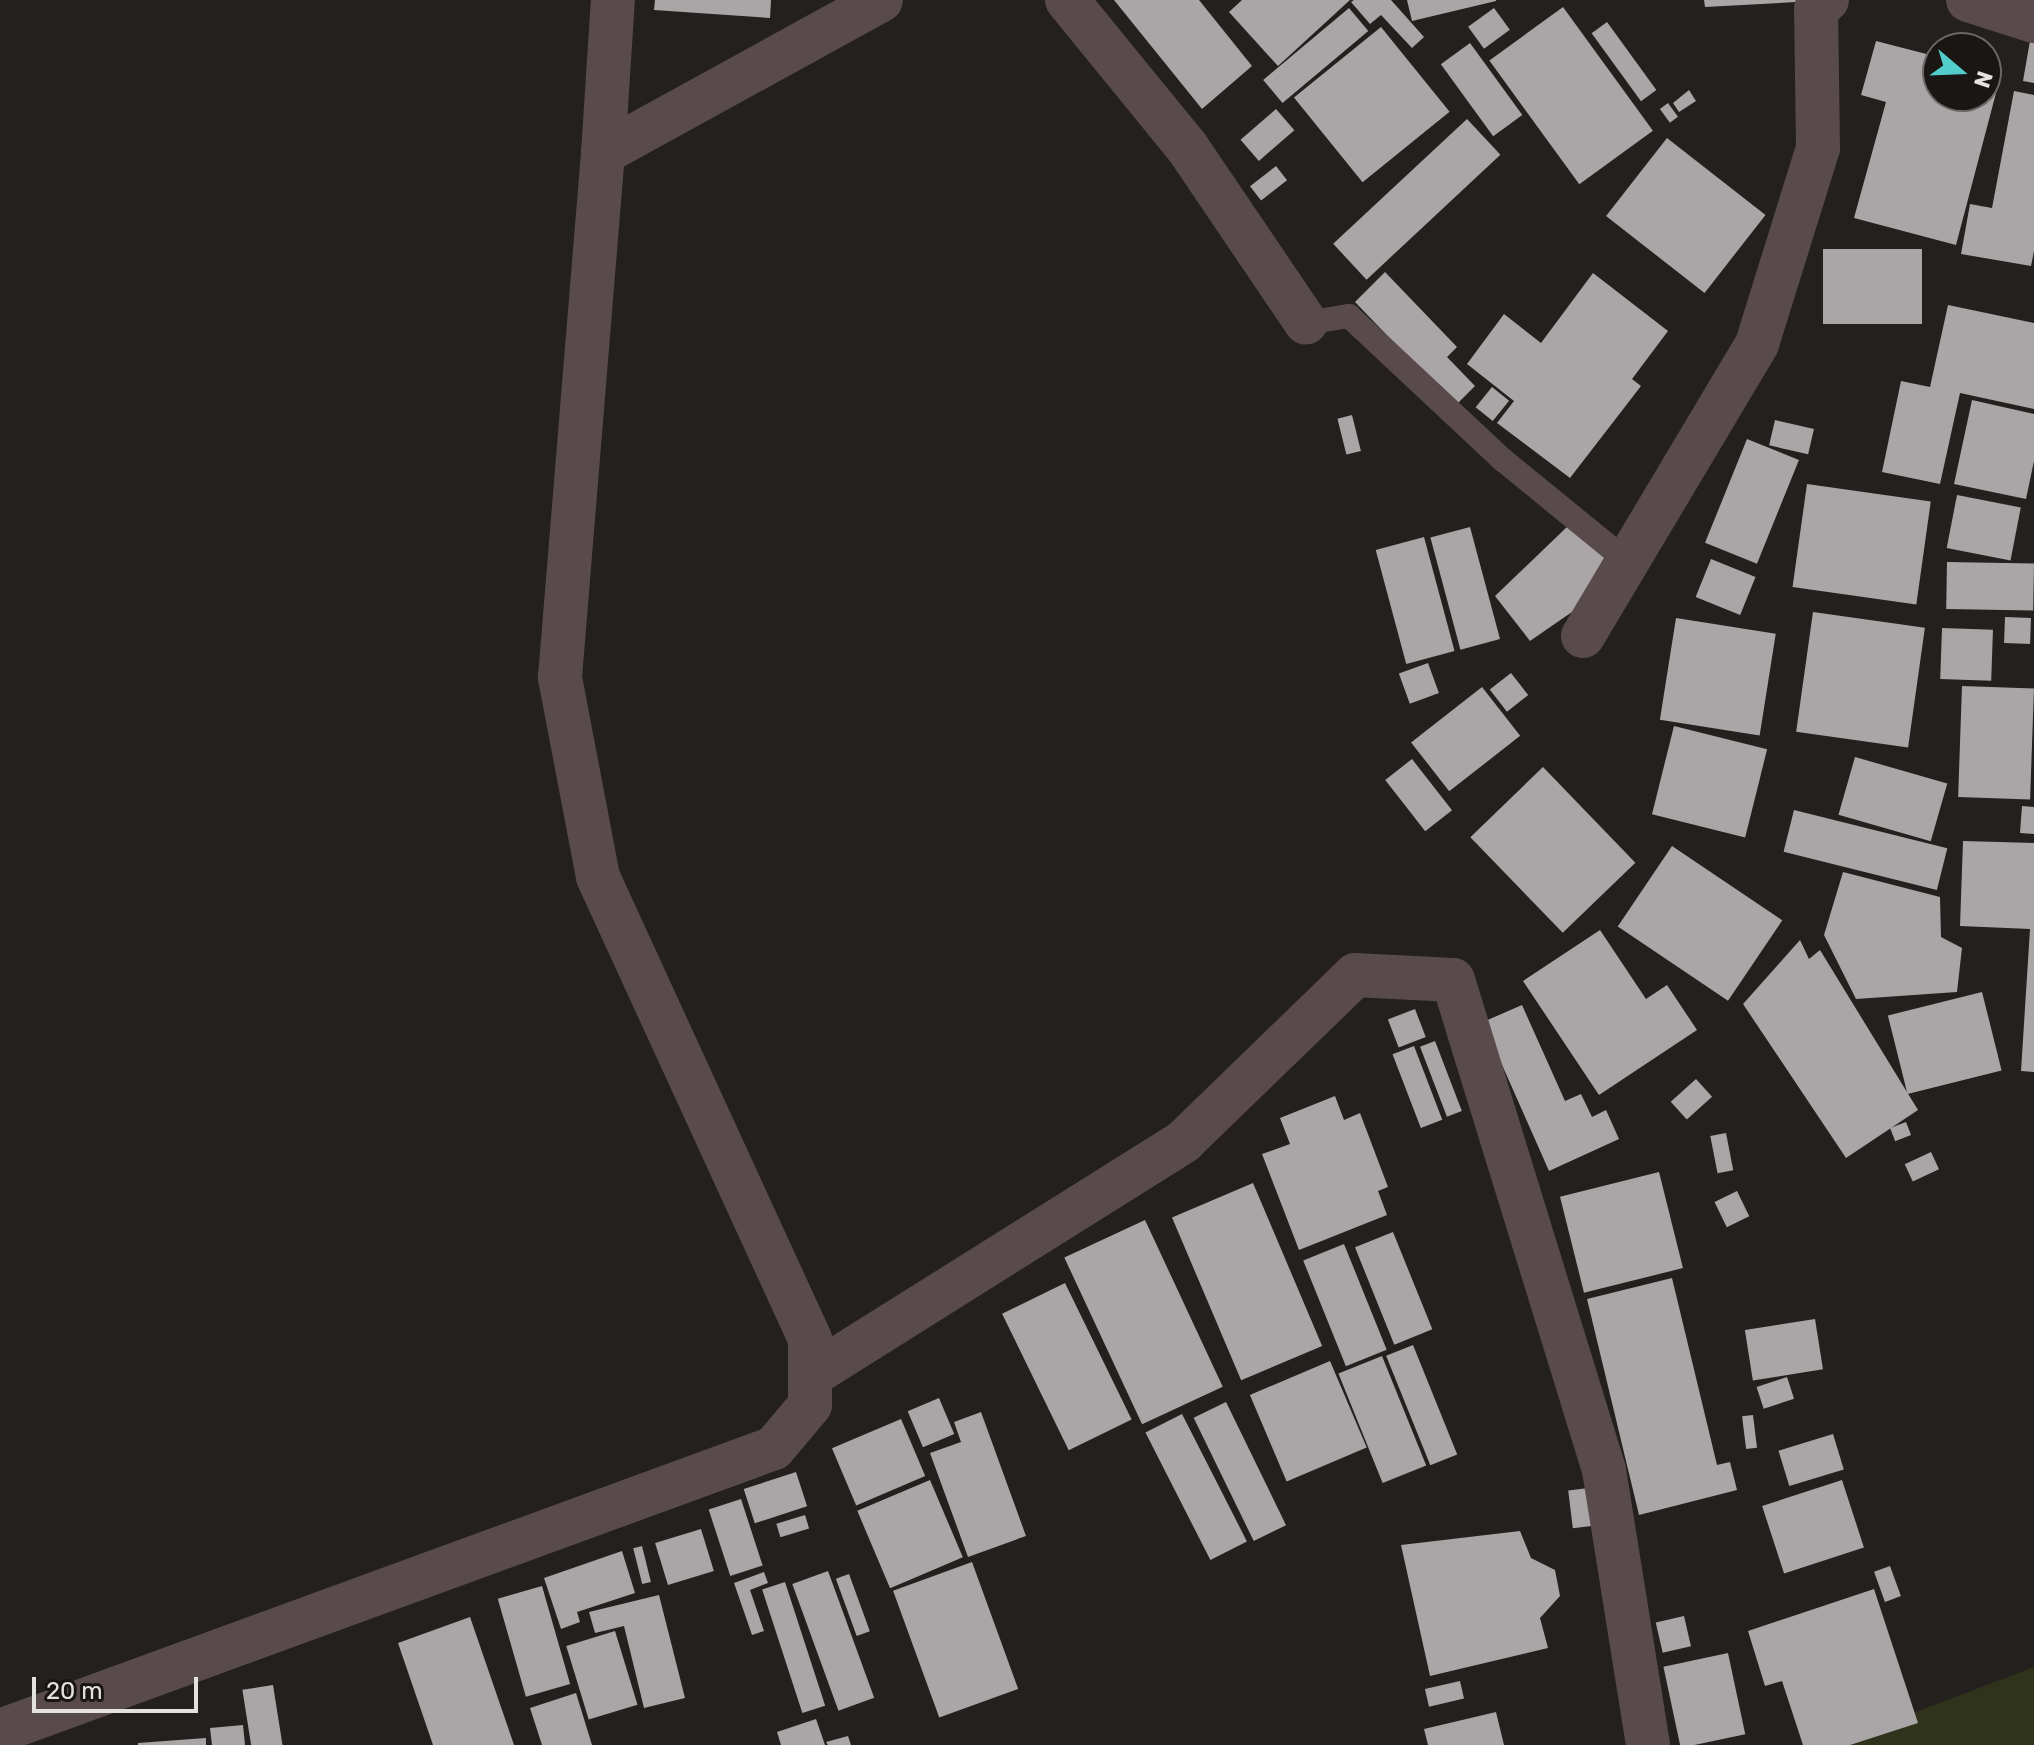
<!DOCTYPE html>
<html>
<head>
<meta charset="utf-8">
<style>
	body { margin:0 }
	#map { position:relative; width:2034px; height:1745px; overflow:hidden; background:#23201d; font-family:Rubik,sans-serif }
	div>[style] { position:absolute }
	.green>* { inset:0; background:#2f331b }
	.building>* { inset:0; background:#aaa5a7; transform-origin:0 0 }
	.service>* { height:24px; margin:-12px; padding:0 12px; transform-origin:12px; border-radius:12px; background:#594a4b }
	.minor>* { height:44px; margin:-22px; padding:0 22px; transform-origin:22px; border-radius:22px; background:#594a4b }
	.tertiary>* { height:44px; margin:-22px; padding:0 22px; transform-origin:22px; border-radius:22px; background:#594a4b }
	span { translate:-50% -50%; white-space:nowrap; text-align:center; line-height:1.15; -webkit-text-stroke:8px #191614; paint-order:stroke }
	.north { position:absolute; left:1922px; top:32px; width:80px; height:80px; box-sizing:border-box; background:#191614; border:2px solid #6a6866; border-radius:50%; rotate:109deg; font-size:22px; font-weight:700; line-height:32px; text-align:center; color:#e4e2e0 }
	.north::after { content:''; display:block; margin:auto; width:28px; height:36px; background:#53cdcb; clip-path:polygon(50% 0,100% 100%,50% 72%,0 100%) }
	.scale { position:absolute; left:32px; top:1677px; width:166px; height:36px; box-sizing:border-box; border:4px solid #e4e2e0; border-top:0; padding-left:10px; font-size:24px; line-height:28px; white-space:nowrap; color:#e4e2e0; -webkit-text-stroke:6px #191614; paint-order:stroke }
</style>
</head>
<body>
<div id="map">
	<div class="green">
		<i style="clip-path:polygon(2034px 1667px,2034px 1745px,1829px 1745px)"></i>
	</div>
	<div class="building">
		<i style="clip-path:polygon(655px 0,771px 0,770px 18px,654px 10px)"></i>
		<i style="clip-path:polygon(1114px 0,1199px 0,1252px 66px,1202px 109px)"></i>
		<i style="clip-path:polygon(1242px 0,1350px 0,1278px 66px,1229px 12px)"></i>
		<i style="clip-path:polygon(1354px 0,1391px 0,1424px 37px,1412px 48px,1381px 15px,1370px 24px,1351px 2px)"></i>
		<i style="clip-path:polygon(1407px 0,1496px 0,1496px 1px,1412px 21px)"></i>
		<i style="clip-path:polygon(1704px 0,1796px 0,1796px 2px,1705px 7px)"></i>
		<i style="left:1563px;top:7px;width:153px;height:91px;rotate:54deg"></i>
		<i style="left:1349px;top:8px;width:30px;height:112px;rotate:50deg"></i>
		<i style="left:1494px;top:8px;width:27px;height:32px;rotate:54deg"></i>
		<i style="left:1607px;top:22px;width:84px;height:19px;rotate:54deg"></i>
		<i style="left:1381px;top:27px;width:109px;height:112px;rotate:51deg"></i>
		<i style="clip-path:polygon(2031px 35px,2034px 36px,2034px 83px,2023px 81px)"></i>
		<i style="clip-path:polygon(1876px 41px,1938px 57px,1938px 96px,1986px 96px,1986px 70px,2001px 74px,1956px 245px,1854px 218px,1886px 102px,1861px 95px)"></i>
		<i style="left:1470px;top:43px;width:89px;height:36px;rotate:54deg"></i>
		<i style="clip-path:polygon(1689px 90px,1696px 101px,1679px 112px,1673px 103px)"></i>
		<i style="clip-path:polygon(2014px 91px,2034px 95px,2034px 251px,2031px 266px,1961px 254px,1970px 204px,1992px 208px)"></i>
		<i style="left:1668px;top:103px;width:17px;height:10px;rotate:54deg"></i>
		<i style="left:1276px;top:109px;width:28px;height:47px;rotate:49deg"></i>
		<i style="left:1467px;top:119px;width:49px;height:183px;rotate:47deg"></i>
		<i style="left:1667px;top:138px;width:125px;height:99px;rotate:38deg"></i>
		<i style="left:1276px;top:166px;width:18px;height:33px;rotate:52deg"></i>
		<i style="left:1823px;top:249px;width:99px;height:75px"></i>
		<i style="clip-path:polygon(1385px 272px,1457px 347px,1447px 357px,1475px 386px,1455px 406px,1355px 302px)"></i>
		<i style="clip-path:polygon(1593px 273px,1668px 331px,1632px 379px,1641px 386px,1570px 478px,1497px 423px,1514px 401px,1467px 364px,1504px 314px,1541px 343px)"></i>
		<i style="clip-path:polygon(1948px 305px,2034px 323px,2034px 409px,1960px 393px,1940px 484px,1882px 472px,1901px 381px,1930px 387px)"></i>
		<i style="left:1492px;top:387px;width:22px;height:26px;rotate:39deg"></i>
		<i style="clip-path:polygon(1972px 400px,2034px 414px,2034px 461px,2026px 499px,1954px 484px)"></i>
		<i style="left:1352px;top:415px;width:37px;height:15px;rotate:76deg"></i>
		<i style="left:1775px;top:420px;width:40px;height:26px;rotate:13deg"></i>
		<i style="left:1747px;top:439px;width:56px;height:112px;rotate:22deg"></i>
		<i style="left:1807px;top:484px;width:125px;height:104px;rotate:8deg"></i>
		<i style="left:1957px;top:495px;width:65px;height:54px;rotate:11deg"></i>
		<i style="clip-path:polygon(1569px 525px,1613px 554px,1585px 603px,1530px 641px,1495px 596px)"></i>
		<i style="left:1470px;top:527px;width:116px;height:41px;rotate:75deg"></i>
		<i style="left:1424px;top:537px;width:118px;height:50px;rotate:75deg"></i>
		<i style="left:1711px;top:559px;width:48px;height:41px;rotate:22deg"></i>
		<i style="left:1947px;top:562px;width:87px;height:47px;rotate:1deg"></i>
		<i style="left:1813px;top:612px;width:113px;height:121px;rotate:8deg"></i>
		<i style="left:2005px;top:617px;width:26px;height:26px;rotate:2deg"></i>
		<i style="left:1676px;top:618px;width:101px;height:103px;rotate:9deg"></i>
		<i style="left:1942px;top:628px;width:51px;height:51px;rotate:2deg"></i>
		<i style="left:1428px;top:663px;width:32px;height:31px;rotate:70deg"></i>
		<i style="left:1511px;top:673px;width:28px;height:27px;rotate:52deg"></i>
		<i style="left:1962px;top:686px;width:72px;height:111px;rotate:2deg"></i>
		<i style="left:1482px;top:687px;width:62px;height:90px;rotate:52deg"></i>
		<i style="left:1674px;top:726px;width:96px;height:91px;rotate:14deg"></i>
		<i style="left:1855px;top:757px;width:96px;height:60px;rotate:16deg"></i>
		<i style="left:1412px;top:759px;width:65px;height:34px;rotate:52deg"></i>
		<i style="left:1543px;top:767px;width:133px;height:101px;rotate:46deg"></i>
		<i style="clip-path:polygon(2022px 806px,2034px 807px,2034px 834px,2020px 833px)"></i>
		<i style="left:1794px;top:810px;width:158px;height:43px;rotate:14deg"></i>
		<i style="clip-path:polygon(1963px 841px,2034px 843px,2034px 1072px,2021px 1071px,2030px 929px,1960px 926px)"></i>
		<i style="left:1672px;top:846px;width:133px;height:97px;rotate:34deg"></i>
		<i style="clip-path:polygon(1843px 872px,1940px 897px,1941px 937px,1962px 948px,1957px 992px,1856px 999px,1824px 935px)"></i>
		<i style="clip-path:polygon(1600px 930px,1646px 999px,1667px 985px,1697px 1030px,1599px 1095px,1523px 981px)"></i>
		<i style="clip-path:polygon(1800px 940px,1809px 959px,1820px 950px,1918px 1110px,1846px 1158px,1743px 1004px)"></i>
		<i style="left:1982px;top:992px;width:81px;height:97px;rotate:76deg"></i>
		<i style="clip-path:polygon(1522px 1005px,1565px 1101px,1581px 1094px,1592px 1117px,1606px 1110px,1619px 1139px,1549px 1171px,1483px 1022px)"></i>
		<i style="left:1415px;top:1009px;width:30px;height:29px;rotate:69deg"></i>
		<i style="left:1435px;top:1041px;width:75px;height:16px;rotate:69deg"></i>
		<i style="left:1414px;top:1046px;width:79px;height:23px;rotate:69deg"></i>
		<i style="left:1696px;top:1079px;width:24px;height:34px;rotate:48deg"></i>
		<i style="clip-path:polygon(1335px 1096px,1344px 1120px,1360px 1113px,1388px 1187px,1378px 1191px,1387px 1215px,1299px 1250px,1262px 1154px,1290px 1144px,1280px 1118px)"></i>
		<i style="left:1906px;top:1122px;width:14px;height:17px;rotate:69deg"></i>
		<i style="left:1726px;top:1133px;width:38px;height:16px;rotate:79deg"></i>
		<i style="left:1931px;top:1152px;width:19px;height:29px;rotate:65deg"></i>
		<i style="left:1659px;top:1172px;width:99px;height:102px;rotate:76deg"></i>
		<i style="left:1253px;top:1183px;width:177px;height:88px;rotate:67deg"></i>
		<i style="left:1737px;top:1191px;width:28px;height:25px;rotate:64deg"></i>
		<i style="left:1145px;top:1220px;width:184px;height:89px;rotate:65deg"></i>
		<i style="left:1393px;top:1232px;width:105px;height:41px;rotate:68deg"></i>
		<i style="left:1344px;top:1244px;width:114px;height:44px;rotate:68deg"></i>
		<i style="clip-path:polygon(1672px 1278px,1717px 1465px,1730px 1462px,1737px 1490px,1639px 1515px,1587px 1299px)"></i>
		<i style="left:1065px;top:1283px;width:152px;height:70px;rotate:64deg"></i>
		<i style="left:1815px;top:1319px;width:51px;height:71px;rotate:81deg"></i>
		<i style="left:1413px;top:1345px;width:118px;height:29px;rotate:68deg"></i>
		<i style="left:1382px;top:1356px;width:118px;height:47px;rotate:68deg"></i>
		<i style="left:1330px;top:1361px;width:94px;height:87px;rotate:67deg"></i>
		<i style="left:1787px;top:1377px;width:23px;height:32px;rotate:72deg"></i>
		<i style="left:939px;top:1398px;width:39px;height:34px;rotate:67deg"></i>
		<i style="left:1226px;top:1402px;width:137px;height:36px;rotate:64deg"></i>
		<i style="clip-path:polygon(981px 1412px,1026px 1536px,968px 1557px,930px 1453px,961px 1442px,954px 1422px)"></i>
		<i style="left:1182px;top:1414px;width:143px;height:41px;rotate:63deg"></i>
		<i style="left:1753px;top:1415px;width:33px;height:11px;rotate:83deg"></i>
		<i style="left:901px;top:1419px;width:62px;height:75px;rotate:67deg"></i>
		<i style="left:1833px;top:1434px;width:37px;height:57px;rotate:73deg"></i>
		<i style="left:796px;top:1472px;width:36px;height:55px;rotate:72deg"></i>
		<i style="left:930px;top:1480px;width:84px;height:79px;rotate:67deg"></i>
		<i style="left:1842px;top:1480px;width:71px;height:84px;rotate:72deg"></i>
		<i style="left:1597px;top:1487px;width:38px;height:29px;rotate:83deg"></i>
		<i style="left:741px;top:1499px;width:70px;height:34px;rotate:72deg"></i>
		<i style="left:805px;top:1515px;width:14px;height:30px;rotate:73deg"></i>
		<i style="left:701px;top:1529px;width:44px;height:48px;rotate:73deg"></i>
		<i style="clip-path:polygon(1520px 1531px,1531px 1558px,1555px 1570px,1560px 1596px,1540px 1618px,1548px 1648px,1430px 1676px,1401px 1545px)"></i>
		<i style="left:642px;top:1546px;width:37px;height:9px;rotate:76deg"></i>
		<i style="clip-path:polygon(622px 1551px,635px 1593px,577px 1612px,580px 1622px,561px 1629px,544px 1578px)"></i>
		<i style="left:972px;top:1562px;width:135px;height:84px;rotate:70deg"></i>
		<i style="left:1890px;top:1566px;width:32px;height:17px;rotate:70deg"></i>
		<i style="left:828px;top:1571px;width:135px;height:38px;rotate:70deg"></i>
		<i style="clip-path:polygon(764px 1572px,768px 1583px,750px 1590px,764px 1631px,752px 1635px,734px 1583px)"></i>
		<i style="left:849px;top:1574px;width:61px;height:14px;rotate:70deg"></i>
		<i style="left:785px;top:1582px;width:130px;height:24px;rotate:72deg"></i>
		<i style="left:542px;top:1586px;width:102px;height:46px;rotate:74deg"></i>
		<i style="clip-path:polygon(1874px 1589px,1918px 1723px,1850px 1745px,1803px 1745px,1782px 1681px,1765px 1686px,1748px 1631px)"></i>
		<i style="clip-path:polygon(659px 1595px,685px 1698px,644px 1708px,624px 1626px,595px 1633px,589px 1612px)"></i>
		<i style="left:1684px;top:1616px;width:31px;height:29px;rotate:77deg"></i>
		<i style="clip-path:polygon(470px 1617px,514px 1745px,433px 1745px,398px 1643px)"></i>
		<i style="left:615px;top:1631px;width:77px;height:51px;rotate:73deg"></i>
		<i style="left:1728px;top:1653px;width:83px;height:66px;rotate:78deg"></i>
		<i style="left:1460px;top:1681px;width:18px;height:36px;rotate:77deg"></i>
		<i style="left:273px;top:1685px;width:61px;height:31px;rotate:81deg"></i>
		<i style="clip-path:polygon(576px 1693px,592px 1745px,542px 1745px,530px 1708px)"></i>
		<i style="clip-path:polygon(1496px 1712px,1504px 1745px,1428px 1745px,1424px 1729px)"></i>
		<i style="clip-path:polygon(816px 1719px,825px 1745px,781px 1745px,777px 1732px)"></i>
		<i style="clip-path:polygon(243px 1725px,245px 1745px,212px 1745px,210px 1728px)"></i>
		<i style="clip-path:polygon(848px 1736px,851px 1745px,828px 1745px,826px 1742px)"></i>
		<i style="clip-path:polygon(206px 1738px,206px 1745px,138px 1745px,138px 1743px)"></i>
	</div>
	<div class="service">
		<i style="left:1306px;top:323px;width:44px;rotate:-9.2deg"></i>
		<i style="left:1349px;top:316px;width:211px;rotate:43.1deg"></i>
		<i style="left:1503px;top:460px;width:160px;rotate:39.2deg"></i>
	</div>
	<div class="minor">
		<i style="left:1067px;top:0;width:190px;rotate:50.8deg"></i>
		<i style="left:1187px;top:147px;width:212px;rotate:55.9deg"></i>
		<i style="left:1968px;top:0;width:69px;rotate:17.7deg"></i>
		<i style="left:603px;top:153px;width:153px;rotate:-86.3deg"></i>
		<i style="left:1583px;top:636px;width:340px;rotate:-59.2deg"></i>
		<i style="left:1757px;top:344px;width:205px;rotate:-72.7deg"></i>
		<i style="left:1818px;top:148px;width:139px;rotate:-90.8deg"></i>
		<i style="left:1816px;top:9px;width:14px;rotate:-39deg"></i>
		<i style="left:810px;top:1376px;width:442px;rotate:-32.1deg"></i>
		<i style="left:1184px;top:1141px;width:238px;rotate:-44.1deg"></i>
		<i style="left:1355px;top:975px;width:98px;rotate:2.9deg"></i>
		<i style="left:1453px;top:980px;width:513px;rotate:72.87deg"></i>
		<i style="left:1604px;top:1470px;width:278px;rotate:80.9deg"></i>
	</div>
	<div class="tertiary">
		<i style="left:0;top:1731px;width:824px;rotate:-20.08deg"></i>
		<i style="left:774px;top:1448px;width:56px;rotate:-50.1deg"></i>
		<i style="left:810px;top:1405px;width:66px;rotate:-90deg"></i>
		<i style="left:810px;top:1339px;width:508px;rotate:-114.65deg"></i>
		<i style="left:598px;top:877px;width:204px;rotate:-100.8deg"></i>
		<i style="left:560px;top:677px;width:526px;rotate:-85.31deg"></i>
		<i style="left:603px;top:153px;width:317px;rotate:-28.8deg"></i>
	</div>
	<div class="north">N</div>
	<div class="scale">20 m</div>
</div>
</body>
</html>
